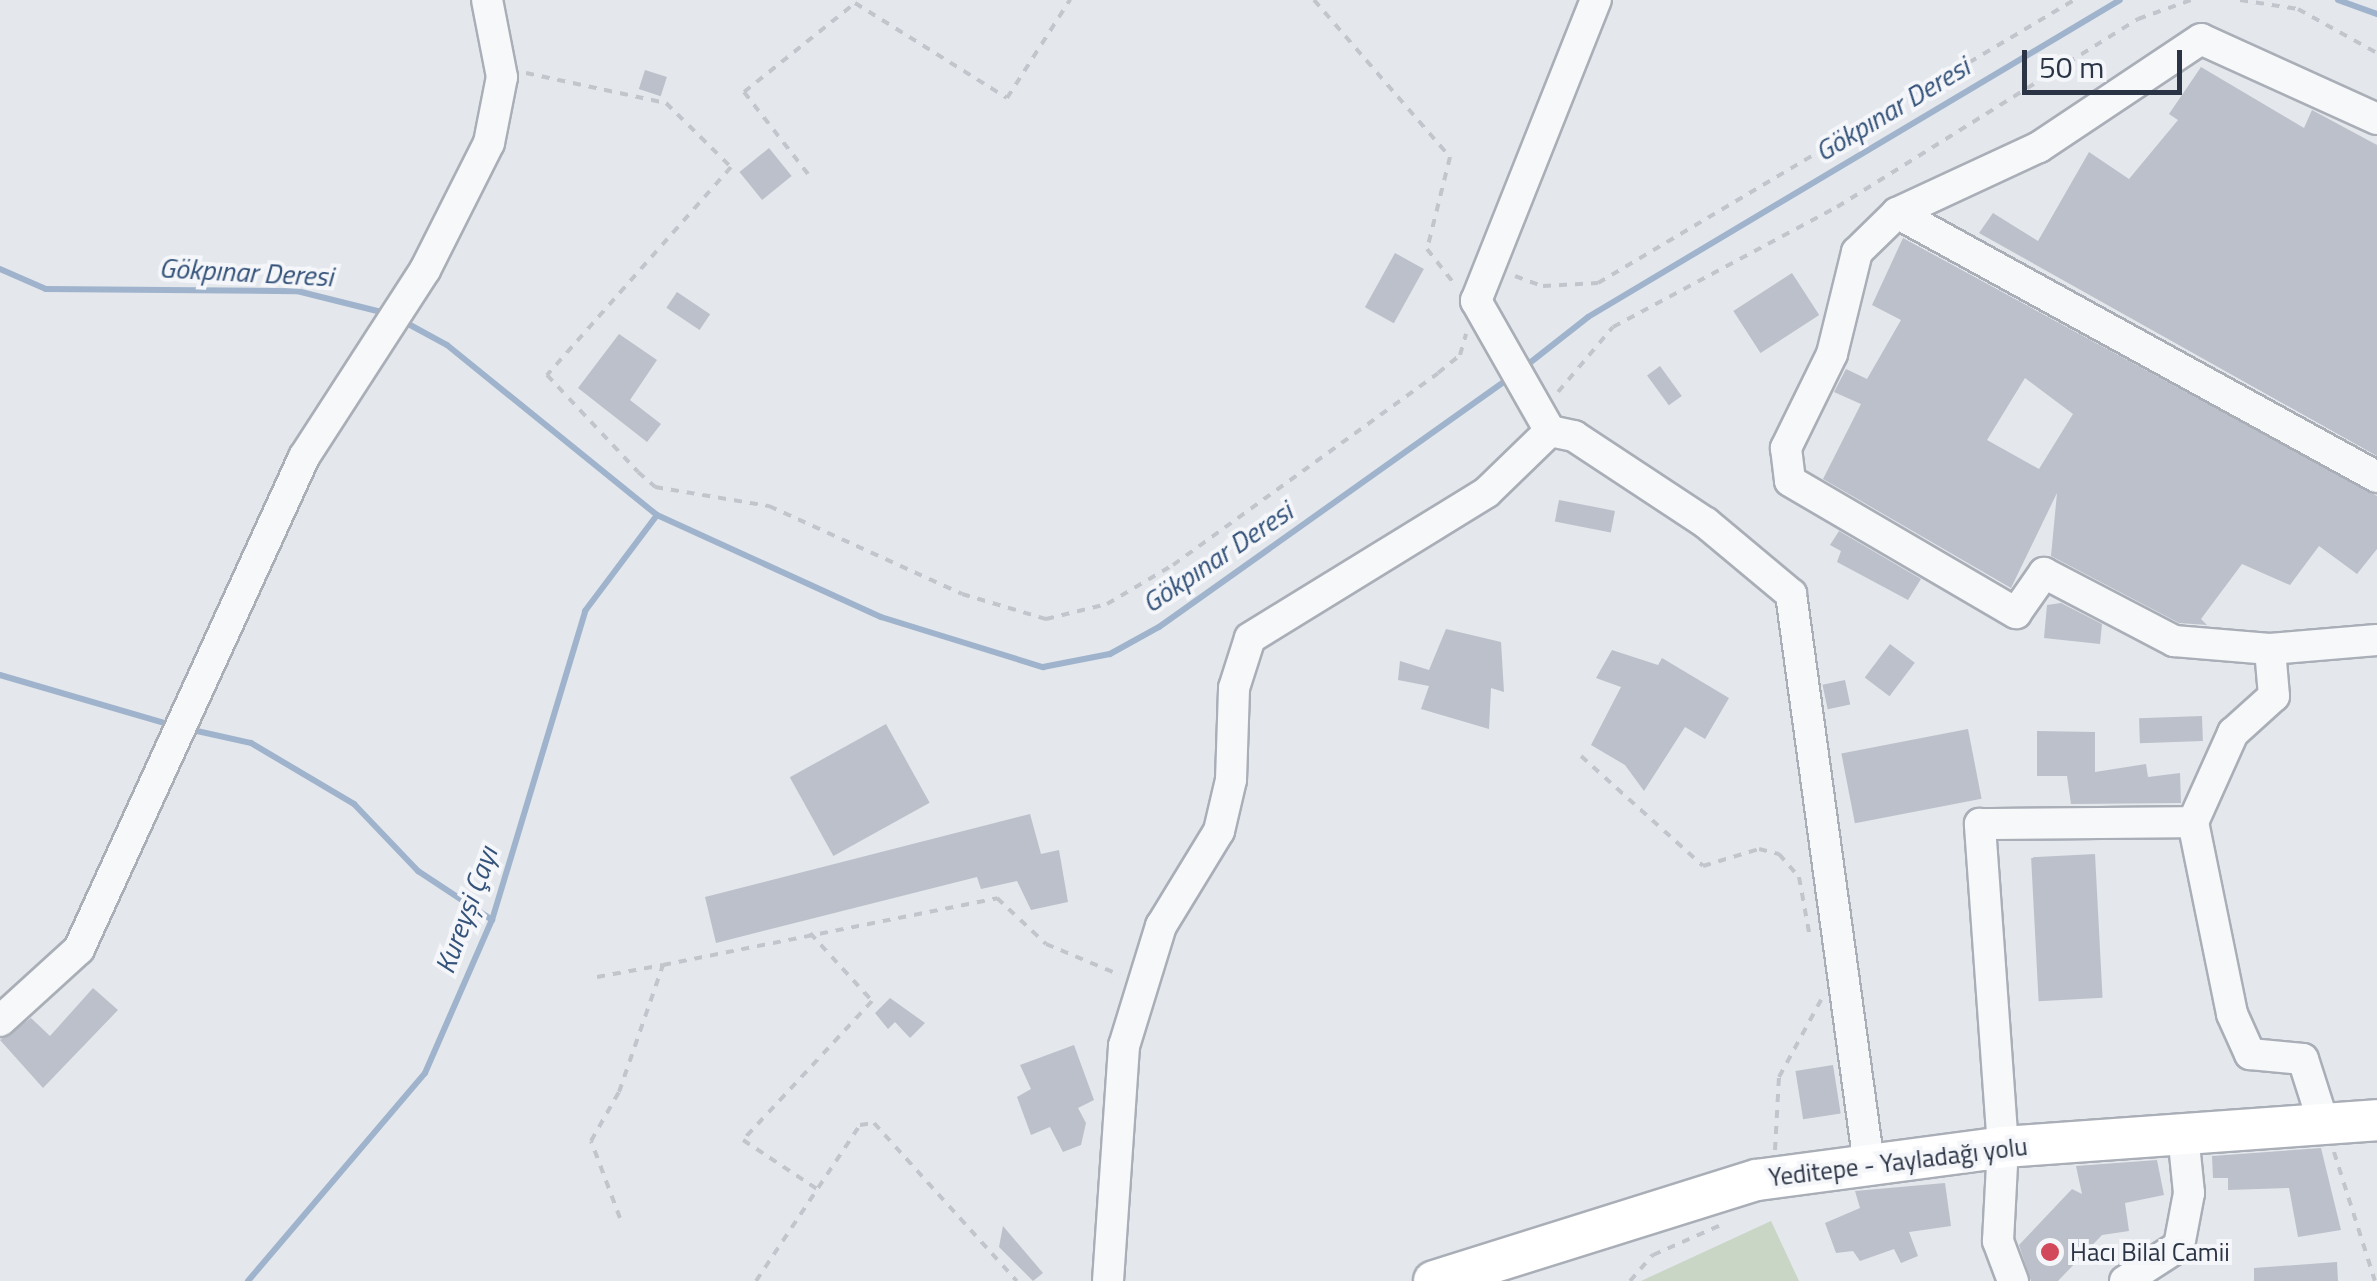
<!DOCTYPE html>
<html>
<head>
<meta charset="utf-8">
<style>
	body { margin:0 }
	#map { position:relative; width:2377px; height:1281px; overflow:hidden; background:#e4e7ec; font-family:"Titillium Web",sans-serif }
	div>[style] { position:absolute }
	.green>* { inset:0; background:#c9d6c5 }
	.stream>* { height:6px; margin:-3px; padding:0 3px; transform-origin:3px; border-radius:3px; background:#9fb4cc }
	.building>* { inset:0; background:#bbc0ca; transform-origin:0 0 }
	.path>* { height:4px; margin-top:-2px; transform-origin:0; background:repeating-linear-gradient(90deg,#c2c5cb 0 8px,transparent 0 16px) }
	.roads { filter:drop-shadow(2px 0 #a9aeb7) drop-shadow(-2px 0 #a9aeb7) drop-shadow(0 2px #a9aeb7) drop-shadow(0 -2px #a9aeb7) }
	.minor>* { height:30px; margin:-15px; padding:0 15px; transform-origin:15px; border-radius:15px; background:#f7f8fa }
	.major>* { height:40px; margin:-20px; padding:0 20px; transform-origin:20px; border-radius:20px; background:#fff }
	.dots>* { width:28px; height:28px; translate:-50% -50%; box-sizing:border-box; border:5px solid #f4f6f9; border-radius:50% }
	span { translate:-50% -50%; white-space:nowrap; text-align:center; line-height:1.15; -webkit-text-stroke:8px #f4f6f9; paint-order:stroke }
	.street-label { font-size:25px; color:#2b3445 }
	.poi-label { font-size:25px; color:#2b3445 }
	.left { translate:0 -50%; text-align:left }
	.water-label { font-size:28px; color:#34527a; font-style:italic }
	.scale { position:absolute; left:2022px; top:50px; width:160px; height:45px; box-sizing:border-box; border:5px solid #2b3445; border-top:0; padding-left:12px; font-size:30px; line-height:35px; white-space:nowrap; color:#2b3445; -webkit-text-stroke:8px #f4f6f9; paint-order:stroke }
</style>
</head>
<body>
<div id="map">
	<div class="green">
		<i style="clip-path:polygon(1771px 1221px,1799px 1281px,1641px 1281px)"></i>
	</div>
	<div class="stream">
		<i style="left:2338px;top:0;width:41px;rotate:19.7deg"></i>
		<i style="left:0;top:269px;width:50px;rotate:23.5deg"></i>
		<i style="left:46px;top:289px;width:251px;rotate:0.5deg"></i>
		<i style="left:297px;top:291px;width:91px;rotate:14deg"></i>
		<i style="left:401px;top:320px;width:52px;rotate:28.5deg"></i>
		<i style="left:447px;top:345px;width:270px;rotate:39deg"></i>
		<i style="left:657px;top:515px;width:246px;rotate:24.5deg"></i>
		<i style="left:881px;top:617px;width:170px;rotate:17.2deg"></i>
		<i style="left:1043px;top:667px;width:68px;rotate:-11deg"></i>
		<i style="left:1110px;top:654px;width:56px;rotate:-28.9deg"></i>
		<i style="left:1159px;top:627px;width:428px;rotate:-35.4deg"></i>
		<i style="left:1522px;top:369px;width:84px;rotate:-38.2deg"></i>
		<i style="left:1588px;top:317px;width:619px;rotate:-30.79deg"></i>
		<i style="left:0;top:675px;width:178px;rotate:16.3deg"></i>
		<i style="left:188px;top:729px;width:65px;rotate:12.5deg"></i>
		<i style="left:251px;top:743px;width:120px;rotate:30.6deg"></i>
		<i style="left:354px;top:804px;width:93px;rotate:46.3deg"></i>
		<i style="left:418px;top:871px;width:89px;rotate:33.5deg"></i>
		<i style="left:248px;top:1281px;width:273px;rotate:-49.6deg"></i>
		<i style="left:425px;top:1073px;width:167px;rotate:-66.4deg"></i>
		<i style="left:492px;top:920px;width:323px;rotate:-73.2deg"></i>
		<i style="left:585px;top:611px;width:120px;rotate:-53.1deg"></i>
	</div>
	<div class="building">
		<i style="clip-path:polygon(2201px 67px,2304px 128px,2312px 110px,2377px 145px,2377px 456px,1979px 233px,1993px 213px,2038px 241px,2089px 152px,2129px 179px,2178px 120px,2169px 114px)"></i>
		<i style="left:645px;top:70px;width:23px;height:20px;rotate:18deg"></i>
		<i style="left:769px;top:148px;width:36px;height:38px;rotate:51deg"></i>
		<i style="clip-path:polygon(evenodd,1903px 238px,2377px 496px,2377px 549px,2357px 574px,2319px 546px,2290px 585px,2242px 564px,2201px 619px,2207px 625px,2179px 623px,2051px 556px,2057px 493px,2011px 588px,1823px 479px,1861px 404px,1834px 392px,1846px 369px,1867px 379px,1901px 320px,1872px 305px,1903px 238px,2025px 378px,2073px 414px,2039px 469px,1987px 440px,2025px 378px)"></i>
		<i style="left:1395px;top:253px;width:33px;height:62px;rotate:29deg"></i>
		<i style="left:1792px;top:273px;width:50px;height:70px;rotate:57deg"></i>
		<i style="left:677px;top:292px;width:40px;height:19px;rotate:34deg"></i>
		<i style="clip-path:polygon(619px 334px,657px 360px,630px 400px,661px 424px,647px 442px,578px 388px)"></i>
		<i style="left:1660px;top:366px;width:37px;height:16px;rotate:54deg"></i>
		<i style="left:1559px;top:500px;width:57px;height:22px;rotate:11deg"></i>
		<i style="clip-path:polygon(1839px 531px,1921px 579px,1908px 600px,1837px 562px,1841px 551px,1830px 545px)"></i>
		<i style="clip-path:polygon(2061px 603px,2102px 624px,2100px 644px,2044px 638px,2047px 605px)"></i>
		<i style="clip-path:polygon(1446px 629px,1501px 642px,1504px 692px,1491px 688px,1489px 729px,1421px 709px,1429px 686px,1398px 680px,1400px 661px,1429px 670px)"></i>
		<i style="left:1890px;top:644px;width:31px;height:42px;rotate:37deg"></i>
		<i style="clip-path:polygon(1612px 650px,1658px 665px,1662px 658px,1729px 698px,1705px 739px,1685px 727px,1644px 791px,1625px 765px,1591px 745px,1621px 687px,1596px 678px)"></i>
		<i style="left:1845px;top:680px;width:25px;height:23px;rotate:78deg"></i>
		<i style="left:2202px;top:716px;width:25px;height:63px;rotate:88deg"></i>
		<i style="left:886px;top:724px;width:90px;height:110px;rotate:61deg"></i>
		<i style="left:1968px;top:729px;width:71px;height:129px;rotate:79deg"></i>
		<i style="clip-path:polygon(2037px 731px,2095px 732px,2095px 772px,2146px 764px,2148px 777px,2180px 773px,2181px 803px,2071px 804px,2067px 776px,2037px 776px)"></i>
		<i style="clip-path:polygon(1030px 814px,1041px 854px,1059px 850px,1068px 902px,1031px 910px,1017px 881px,981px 889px,977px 877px,716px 943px,705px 897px)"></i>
		<i style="left:2095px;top:854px;width:144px;height:64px;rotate:87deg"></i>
		<i style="clip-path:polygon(93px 988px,118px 1010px,43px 1088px,0 1040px,31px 1018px,50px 1036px)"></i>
		<i style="clip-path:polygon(890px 998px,925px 1023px,910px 1038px,895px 1022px,904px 1013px,888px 1029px,875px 1013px)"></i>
		<i style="clip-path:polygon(1074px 1045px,1094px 1100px,1078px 1108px,1086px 1123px,1081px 1145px,1063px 1152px,1050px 1127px,1031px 1135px,1017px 1097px,1031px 1089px,1020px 1065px)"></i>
		<i style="left:1833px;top:1065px;width:49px;height:38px;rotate:81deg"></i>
		<i style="clip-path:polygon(2321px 1148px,2341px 1230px,2298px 1237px,2289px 1188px,2228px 1190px,2228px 1178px,2213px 1178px,2212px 1156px)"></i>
		<i style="clip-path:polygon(2157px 1160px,2164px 1195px,2125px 1203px,2129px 1231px,2102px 1235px,2058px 1281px,2031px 1281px,2019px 1245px,2072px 1189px,2082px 1194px,2076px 1166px)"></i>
		<i style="clip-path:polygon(1945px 1183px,1951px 1226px,1909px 1232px,1918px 1256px,1901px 1263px,1894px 1249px,1860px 1261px,1853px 1251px,1836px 1253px,1825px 1223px,1860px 1208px,1855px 1191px)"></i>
		<i style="clip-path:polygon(1003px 1226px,1043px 1273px,1033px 1281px,999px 1247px)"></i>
		<i style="clip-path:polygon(2337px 1262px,2338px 1281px,2254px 1281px,2254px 1268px)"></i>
	</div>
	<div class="path">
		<i style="left:1314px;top:0;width:208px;rotate:49.1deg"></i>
		<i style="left:1450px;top:157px;width:95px;rotate:104deg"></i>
		<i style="left:1427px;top:249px;width:47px;rotate:51.9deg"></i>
		<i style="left:2240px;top:0;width:59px;rotate:8.8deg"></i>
		<i style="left:2298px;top:9px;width:90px;rotate:29.1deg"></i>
		<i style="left:526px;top:73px;width:143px;rotate:12.1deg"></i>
		<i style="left:666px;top:103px;width:91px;rotate:44.6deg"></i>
		<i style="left:731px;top:167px;width:278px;rotate:131.5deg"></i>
		<i style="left:547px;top:375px;width:133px;rotate:46.8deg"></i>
		<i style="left:638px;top:472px;width:23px;rotate:41deg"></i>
		<i style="left:655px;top:487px;width:116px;rotate:9.5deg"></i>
		<i style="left:769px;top:506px;width:212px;rotate:24.5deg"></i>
		<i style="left:962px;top:594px;width:88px;rotate:16.6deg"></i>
		<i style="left:1046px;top:619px;width:63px;rotate:-13.8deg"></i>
		<i style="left:1107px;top:604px;width:77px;rotate:-30.6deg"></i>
		<i style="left:1173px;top:565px;width:327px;rotate:-35.9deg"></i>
		<i style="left:1438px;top:373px;width:28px;rotate:-39deg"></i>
		<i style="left:1460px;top:355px;width:22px;rotate:-74deg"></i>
		<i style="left:808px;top:174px;width:104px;rotate:-128deg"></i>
		<i style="left:744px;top:92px;width:142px;rotate:-38.7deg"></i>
		<i style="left:855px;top:3px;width:179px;rotate:32deg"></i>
		<i style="left:1007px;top:98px;width:117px;rotate:-57.3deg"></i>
		<i style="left:1515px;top:276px;width:30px;rotate:20deg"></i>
		<i style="left:1543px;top:286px;width:55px;rotate:-3.1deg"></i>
		<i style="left:1598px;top:283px;width:554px;rotate:-30.73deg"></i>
		<i style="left:1558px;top:392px;width:85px;rotate:-49.8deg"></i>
		<i style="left:1613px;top:327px;width:254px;rotate:-28.2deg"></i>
		<i style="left:1837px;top:207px;width:355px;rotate:-32deg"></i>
		<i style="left:2138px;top:19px;width:56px;rotate:-19.7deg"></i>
		<i style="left:1581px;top:756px;width:164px;rotate:42deg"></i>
		<i style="left:1703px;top:866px;width:59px;rotate:-16.9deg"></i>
		<i style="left:1759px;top:849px;width:21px;rotate:14deg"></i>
		<i style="left:1779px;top:854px;width:30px;rotate:49deg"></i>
		<i style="left:1799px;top:877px;width:56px;rotate:79.7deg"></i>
		<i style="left:810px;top:933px;width:92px;rotate:47.6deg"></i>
		<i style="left:872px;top:1001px;width:190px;rotate:132.9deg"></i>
		<i style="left:743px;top:1140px;width:89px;rotate:33.5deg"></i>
		<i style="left:597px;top:977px;width:67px;rotate:-10.3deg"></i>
		<i style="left:1775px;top:1150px;width:73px;rotate:-86.9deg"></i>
		<i style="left:1779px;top:1077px;width:88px;rotate:-61.4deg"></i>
		<i style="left:2334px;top:1152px;width:135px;rotate:72.4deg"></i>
		<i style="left:620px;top:1218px;width:82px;rotate:-110.6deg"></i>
		<i style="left:591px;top:1141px;width:56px;rotate:-60.3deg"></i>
		<i style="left:619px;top:1092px;width:134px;rotate:-70.9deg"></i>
		<i style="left:663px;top:965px;width:341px;rotate:-11.3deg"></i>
		<i style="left:997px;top:898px;width:67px;rotate:43.2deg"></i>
		<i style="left:1046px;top:944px;width:80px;rotate:22.7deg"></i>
		<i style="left:756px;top:1281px;width:187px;rotate:-56.3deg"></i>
		<i style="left:860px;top:1125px;width:14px;rotate:-8deg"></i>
		<i style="left:874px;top:1123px;width:213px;rotate:47.9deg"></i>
		<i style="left:1630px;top:1281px;width:35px;rotate:-49deg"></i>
		<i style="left:1653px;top:1255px;width:77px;rotate:-23.9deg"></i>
	</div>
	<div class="roads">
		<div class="minor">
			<i style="left:2377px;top:119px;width:193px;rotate:-155.6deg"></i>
			<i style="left:2201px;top:39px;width:195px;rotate:146.3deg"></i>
			<i style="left:2039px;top:147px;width:157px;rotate:155.1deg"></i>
			<i style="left:1897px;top:213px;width:56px;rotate:135.7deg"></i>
			<i style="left:1857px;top:252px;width:105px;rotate:103.8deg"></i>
			<i style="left:1832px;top:354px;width:105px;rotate:116.1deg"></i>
			<i style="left:1786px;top:448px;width:33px;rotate:83deg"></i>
			<i style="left:1790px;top:481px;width:262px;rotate:30.3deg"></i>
			<i style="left:2016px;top:613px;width:49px;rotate:-55deg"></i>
			<i style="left:2044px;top:573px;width:147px;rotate:27.6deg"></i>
			<i style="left:2174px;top:641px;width:96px;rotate:4.8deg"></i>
			<i style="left:2270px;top:649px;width:107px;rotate:-4.8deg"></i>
			<i style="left:1897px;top:213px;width:548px;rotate:28.81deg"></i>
			<i style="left:1550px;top:431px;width:25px;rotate:12deg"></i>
			<i style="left:1574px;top:436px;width:158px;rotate:33.4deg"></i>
			<i style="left:1706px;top:523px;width:111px;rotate:39.9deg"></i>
			<i style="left:1791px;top:594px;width:576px;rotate:82.22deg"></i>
			<i style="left:2193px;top:822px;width:196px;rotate:78.5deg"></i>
			<i style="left:2232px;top:1014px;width:44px;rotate:65.8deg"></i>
			<i style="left:2250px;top:1054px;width:53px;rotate:5.4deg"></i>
			<i style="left:2303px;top:1059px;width:69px;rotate:72.3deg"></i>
			<i style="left:0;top:1021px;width:107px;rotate:-42.3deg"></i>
			<i style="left:79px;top:949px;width:541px;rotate:-65.42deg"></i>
			<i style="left:304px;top:457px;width:223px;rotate:-57.1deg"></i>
			<i style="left:425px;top:270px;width:142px;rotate:-63.3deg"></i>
			<i style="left:489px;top:143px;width:67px;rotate:-78.9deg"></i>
			<i style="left:502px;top:77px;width:78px;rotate:-101deg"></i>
			<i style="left:1108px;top:1281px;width:236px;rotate:-86.1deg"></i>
			<i style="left:1124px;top:1046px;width:126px;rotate:-72.9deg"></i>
			<i style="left:1161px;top:926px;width:111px;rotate:-58.6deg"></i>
			<i style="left:1219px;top:831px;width:52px;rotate:-76.8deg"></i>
			<i style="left:1231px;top:780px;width:92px;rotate:-88.1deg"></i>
			<i style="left:1234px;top:688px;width:52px;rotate:-72.3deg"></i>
			<i style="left:1250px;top:638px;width:278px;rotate:-31.6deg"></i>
			<i style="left:1487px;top:492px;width:88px;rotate:-44.1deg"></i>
			<i style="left:1550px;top:431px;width:150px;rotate:-119.6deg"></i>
			<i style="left:1476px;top:301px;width:324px;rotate:-68.3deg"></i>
			<i style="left:2013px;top:1281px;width:43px;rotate:-110.6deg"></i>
			<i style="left:1998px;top:1241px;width:94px;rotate:-87deg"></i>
			<i style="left:2003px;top:1147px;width:324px;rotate:-94.1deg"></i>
			<i style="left:1980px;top:824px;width:213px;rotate:-0.5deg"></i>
			<i style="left:2193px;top:822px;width:98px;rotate:-65.8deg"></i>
			<i style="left:2233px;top:733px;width:55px;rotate:-42.1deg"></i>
			<i style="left:2274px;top:696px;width:47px;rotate:-94.9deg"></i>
			<i style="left:2125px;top:1281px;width:64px;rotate:-32.9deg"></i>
			<i style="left:2179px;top:1246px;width:54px;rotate:-79.3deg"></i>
			<i style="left:2189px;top:1193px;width:59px;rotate:-95.8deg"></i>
		</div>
		<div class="major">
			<i style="left:1434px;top:1281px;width:338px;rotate:-17.4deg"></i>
			<i style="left:1757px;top:1180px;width:248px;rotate:-7.6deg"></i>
			<i style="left:2003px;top:1147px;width:375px;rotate:-4.1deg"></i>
		</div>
	</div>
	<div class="dots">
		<i style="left:2050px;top:1252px;background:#d1495b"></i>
	</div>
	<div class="street-label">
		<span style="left:1898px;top:1162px;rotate:-7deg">Yeditepe - Yayladağı yolu</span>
	</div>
	<div class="poi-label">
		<span class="left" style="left:2070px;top:1252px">Hacı Bilal Camii</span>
	</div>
	<div class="water-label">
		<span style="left:1892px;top:109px;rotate:-31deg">Gökpınar Deresi</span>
		<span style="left:246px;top:272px;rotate:3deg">Gökpınar Deresi</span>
		<span style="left:1217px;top:557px;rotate:-34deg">Gökpınar Deresi</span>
		<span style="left:466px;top:910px;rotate:-70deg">Kureyşi Çayı</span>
	</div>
	<div class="scale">50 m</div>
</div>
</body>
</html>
